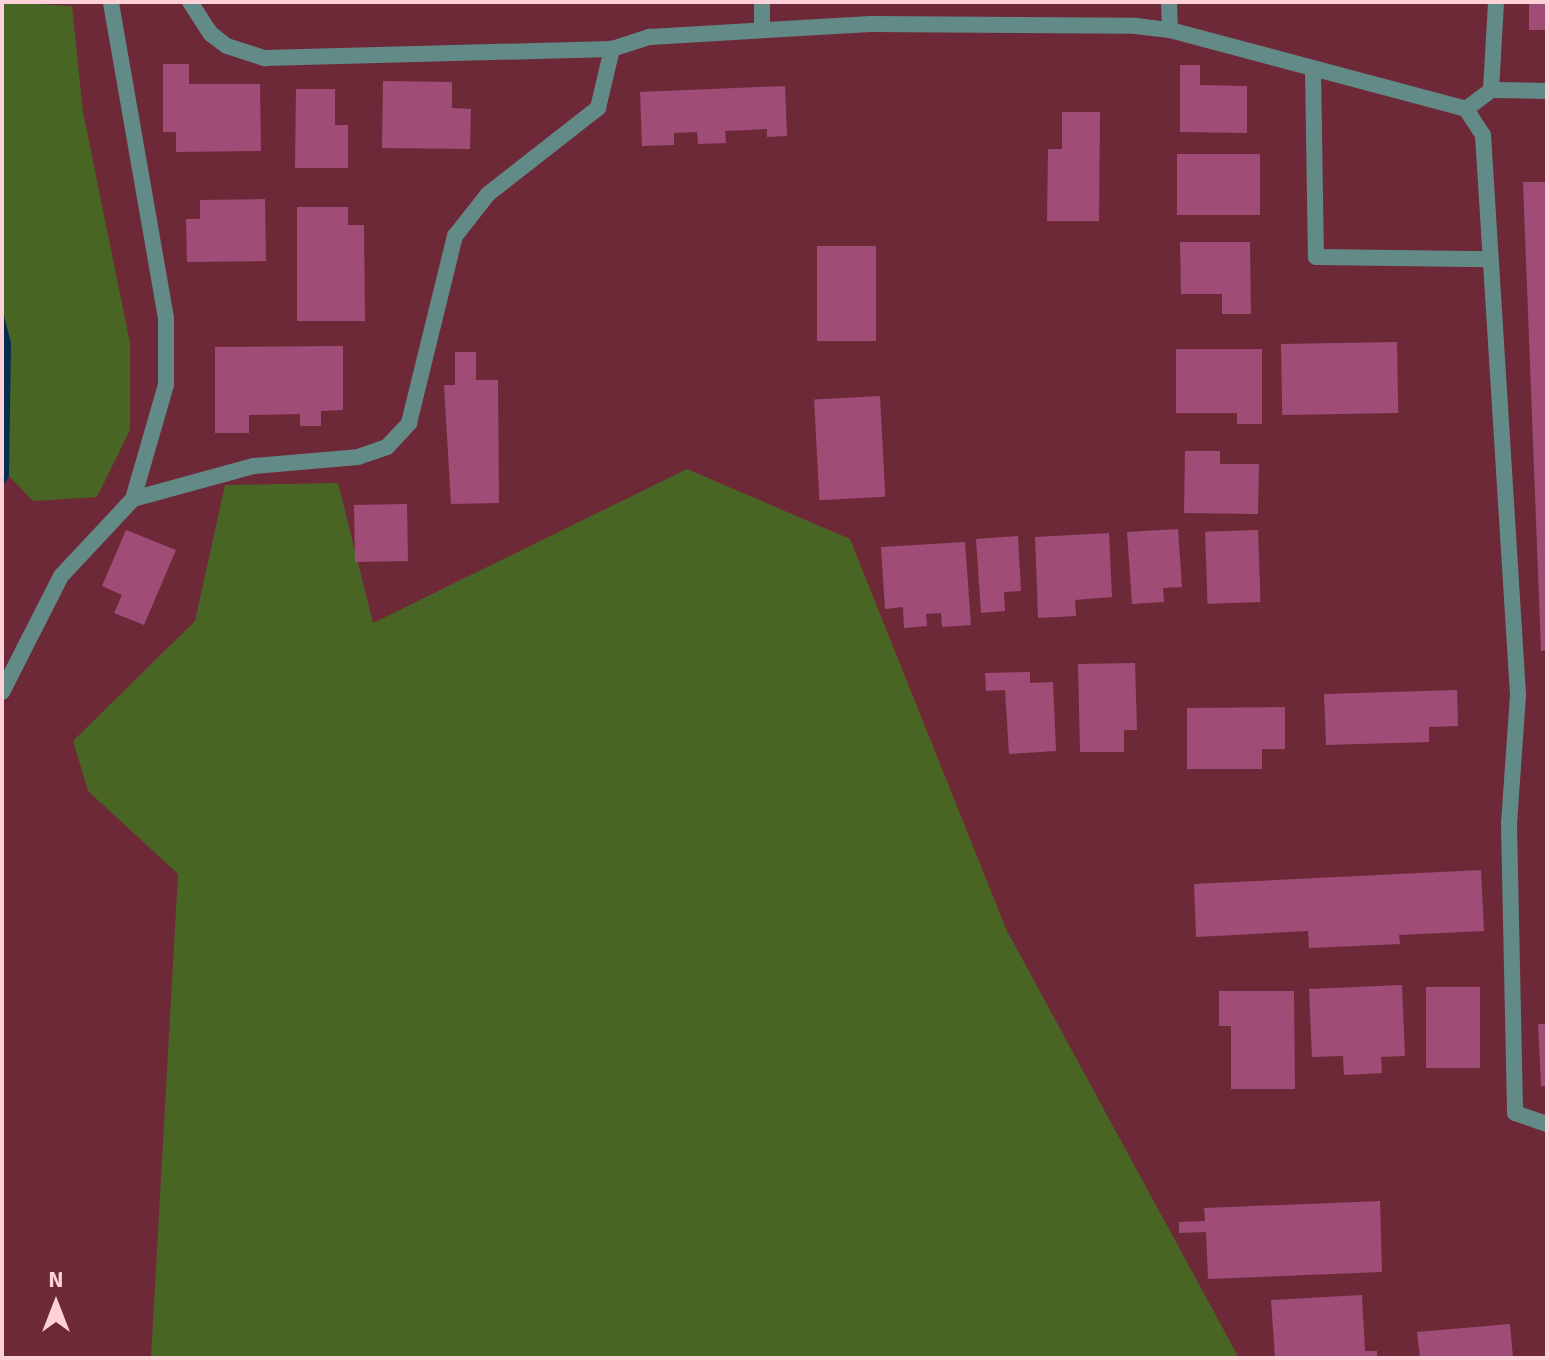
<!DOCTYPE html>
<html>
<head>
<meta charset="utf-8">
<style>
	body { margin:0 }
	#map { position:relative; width:1549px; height:1360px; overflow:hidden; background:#6e2938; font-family:Signika,sans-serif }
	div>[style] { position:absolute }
	.green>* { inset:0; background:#486523 }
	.water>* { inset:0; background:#072d4e }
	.building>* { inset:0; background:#9f4c77; transform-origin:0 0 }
	.service>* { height:16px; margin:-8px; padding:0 8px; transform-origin:8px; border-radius:8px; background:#628b88 }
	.minor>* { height:16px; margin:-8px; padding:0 8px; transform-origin:8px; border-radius:8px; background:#628b88 }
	span { translate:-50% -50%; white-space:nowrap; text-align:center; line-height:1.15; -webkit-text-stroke:6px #6e2938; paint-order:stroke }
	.frame { position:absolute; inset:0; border:4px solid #fdd1d7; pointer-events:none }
	.north { position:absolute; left:16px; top:1264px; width:80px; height:80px; -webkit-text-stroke:6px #6e2938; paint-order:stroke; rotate:0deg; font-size:22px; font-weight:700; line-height:32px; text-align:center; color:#fdd1d7 }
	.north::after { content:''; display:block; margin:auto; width:28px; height:36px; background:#fdd1d7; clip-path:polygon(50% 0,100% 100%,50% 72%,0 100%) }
</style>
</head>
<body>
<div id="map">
	<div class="green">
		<i style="clip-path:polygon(2px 2px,72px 6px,83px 112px,130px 343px,130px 430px,97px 497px,33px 501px,9px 476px,2px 308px)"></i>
		<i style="clip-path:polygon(687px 469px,850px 539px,1007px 931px,1239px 1358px,151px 1358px,178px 874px,88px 791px,73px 741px,195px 621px,225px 485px,338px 483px,373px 623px)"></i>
	</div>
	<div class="water">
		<i style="clip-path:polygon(2px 308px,11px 343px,9px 476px,2px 488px)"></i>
	</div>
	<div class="building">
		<i style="left:1529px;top:2px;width:18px;height:28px"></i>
		<i style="clip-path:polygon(163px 64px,189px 64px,189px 84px,260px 84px,261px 151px,176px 152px,176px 132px,163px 132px)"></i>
		<i style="clip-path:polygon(1180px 65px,1200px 65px,1200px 85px,1247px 86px,1247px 133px,1180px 132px)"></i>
		<i style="clip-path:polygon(383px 81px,452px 82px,452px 108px,471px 109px,470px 149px,382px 148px)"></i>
		<i style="clip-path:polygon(785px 86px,787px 136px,767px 137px,767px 129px,725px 131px,726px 143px,698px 144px,697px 132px,674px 133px,674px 145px,642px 146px,640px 92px)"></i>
		<i style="clip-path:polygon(296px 89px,335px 89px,335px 125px,348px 125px,348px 168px,295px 168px)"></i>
		<i style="clip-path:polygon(1062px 112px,1100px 112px,1099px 221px,1047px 221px,1048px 149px,1062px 149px)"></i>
		<i style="left:1177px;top:154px;width:83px;height:61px"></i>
		<i style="clip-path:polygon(1523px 182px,1547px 182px,1547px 650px,1541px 651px)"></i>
		<i style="clip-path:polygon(265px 199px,266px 261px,187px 262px,186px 219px,200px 219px,200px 200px)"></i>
		<i style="clip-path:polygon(297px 207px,348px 207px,348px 225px,364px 225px,365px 321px,297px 321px)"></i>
		<i style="clip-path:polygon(1180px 242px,1250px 242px,1251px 314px,1222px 314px,1222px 294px,1181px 294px)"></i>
		<i style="left:817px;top:246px;width:59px;height:95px"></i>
		<i style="left:1397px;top:342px;width:71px;height:116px;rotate:89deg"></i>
		<i style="clip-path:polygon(343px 346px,343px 410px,321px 411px,321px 426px,300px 426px,300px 414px,249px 415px,249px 433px,215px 433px,215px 347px)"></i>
		<i style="clip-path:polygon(1176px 349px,1262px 349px,1262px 424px,1237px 424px,1237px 413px,1176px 413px)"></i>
		<i style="clip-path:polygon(455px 352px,476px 352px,476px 380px,498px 380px,499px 503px,451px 504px,444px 385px,455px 385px)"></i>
		<i style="left:880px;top:396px;width:101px;height:66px;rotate:87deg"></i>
		<i style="clip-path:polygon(1185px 451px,1220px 451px,1220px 464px,1259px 464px,1258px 514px,1184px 513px)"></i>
		<i style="left:407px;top:504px;width:57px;height:53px;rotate:89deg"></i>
		<i style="clip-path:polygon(1178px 529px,1182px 587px,1163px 588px,1164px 602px,1132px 604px,1127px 532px)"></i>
		<i style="clip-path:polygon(126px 530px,176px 550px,144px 625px,114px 613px,122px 595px,102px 586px)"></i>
		<i style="left:1258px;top:530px;width:72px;height:53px;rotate:88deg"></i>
		<i style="clip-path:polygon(1109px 533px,1112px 597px,1075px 600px,1076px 616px,1038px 618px,1035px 537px)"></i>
		<i style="clip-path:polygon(1018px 536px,1021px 591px,1004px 592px,1005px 611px,981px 613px,976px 539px)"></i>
		<i style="clip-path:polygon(965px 542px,971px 625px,942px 627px,941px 613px,926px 614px,927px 626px,904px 628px,903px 607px,885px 609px,881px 547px)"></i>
		<i style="clip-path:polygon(1135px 663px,1137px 730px,1124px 730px,1124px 752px,1080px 752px,1078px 664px)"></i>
		<i style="clip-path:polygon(1030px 672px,1030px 683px,1053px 682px,1056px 751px,1009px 754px,1005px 690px,986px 691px,985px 673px)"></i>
		<i style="clip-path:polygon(1457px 690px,1458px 726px,1429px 727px,1429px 742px,1326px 745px,1324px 694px)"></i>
		<i style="clip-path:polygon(1285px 707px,1285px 749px,1262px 749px,1262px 769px,1187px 769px,1187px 708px)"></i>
		<i style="clip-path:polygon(1481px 870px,1484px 931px,1399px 935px,1400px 944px,1309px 948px,1308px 931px,1196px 937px,1194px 884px)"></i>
		<i style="clip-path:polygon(1402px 985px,1405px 1056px,1381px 1057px,1382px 1073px,1344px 1075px,1343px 1056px,1312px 1057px,1309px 989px)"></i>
		<i style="left:1426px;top:987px;width:54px;height:81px"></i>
		<i style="clip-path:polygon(1219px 991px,1294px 991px,1295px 1089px,1231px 1089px,1231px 1026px,1219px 1026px)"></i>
		<i style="clip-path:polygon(1538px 1024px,1547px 1024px,1547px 1086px,1541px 1086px)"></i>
		<i style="clip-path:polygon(1380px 1201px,1382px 1272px,1208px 1279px,1206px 1232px,1179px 1233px,1179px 1222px,1205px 1221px,1204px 1208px)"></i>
		<i style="clip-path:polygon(1362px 1295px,1365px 1351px,1377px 1351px,1377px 1358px,1275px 1358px,1271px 1300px)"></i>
		<i style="clip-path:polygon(1510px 1324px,1513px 1358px,1420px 1358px,1417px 1332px)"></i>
	</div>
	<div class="service">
		<i style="left:1313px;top:69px;width:188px;rotate:89.1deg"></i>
		<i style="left:1316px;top:257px;width:174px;rotate:0.7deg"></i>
		<i style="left:1491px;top:90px;width:88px;rotate:-86.7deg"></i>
	</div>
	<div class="minor">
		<i style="left:190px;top:2px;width:38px;rotate:57deg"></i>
		<i style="left:211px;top:34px;width:20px;rotate:37deg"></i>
		<i style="left:227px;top:46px;width:40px;rotate:18deg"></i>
		<i style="left:265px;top:58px;width:347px;rotate:-1.5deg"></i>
		<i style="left:612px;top:49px;width:40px;rotate:-18deg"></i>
		<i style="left:650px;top:37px;width:221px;rotate:-3.4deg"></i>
		<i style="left:871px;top:24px;width:265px;rotate:0.4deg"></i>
		<i style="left:1136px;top:26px;width:34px;rotate:7deg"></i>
		<i style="left:1170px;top:30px;width:306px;rotate:14.9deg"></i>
		<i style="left:1466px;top:109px;width:31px;rotate:-37deg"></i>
		<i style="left:1491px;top:90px;width:56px;rotate:1deg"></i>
		<i style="left:762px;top:2px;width:28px;rotate:90deg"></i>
		<i style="left:1169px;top:2px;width:28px;rotate:88deg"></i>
		<i style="left:1466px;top:109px;width:31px;rotate:57deg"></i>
		<i style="left:1483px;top:135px;width:561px;rotate:86.42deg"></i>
		<i style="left:1518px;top:695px;width:129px;rotate:94deg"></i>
		<i style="left:1509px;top:824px;width:289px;rotate:88.8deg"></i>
		<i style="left:1515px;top:1113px;width:34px;rotate:19deg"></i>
		<i style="left:133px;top:499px;width:125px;rotate:-15.3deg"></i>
		<i style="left:254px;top:466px;width:104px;rotate:-4.9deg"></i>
		<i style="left:358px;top:457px;width:31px;rotate:-19deg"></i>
		<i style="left:387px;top:447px;width:33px;rotate:-47deg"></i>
		<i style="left:409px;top:423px;width:193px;rotate:-76.2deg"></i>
		<i style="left:455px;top:236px;width:53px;rotate:-51.8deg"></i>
		<i style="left:488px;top:194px;width:140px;rotate:-38deg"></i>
		<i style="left:598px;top:108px;width:61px;rotate:-76.7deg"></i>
		<i style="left:2px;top:692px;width:130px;rotate:-63deg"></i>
		<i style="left:61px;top:576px;width:105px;rotate:-46.9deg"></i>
		<i style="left:133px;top:499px;width:119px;rotate:-73.9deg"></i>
		<i style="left:166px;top:385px;width:67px;rotate:-90deg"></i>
		<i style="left:166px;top:318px;width:321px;rotate:-99.9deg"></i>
	</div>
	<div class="frame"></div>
	<div class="north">N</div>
</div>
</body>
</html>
